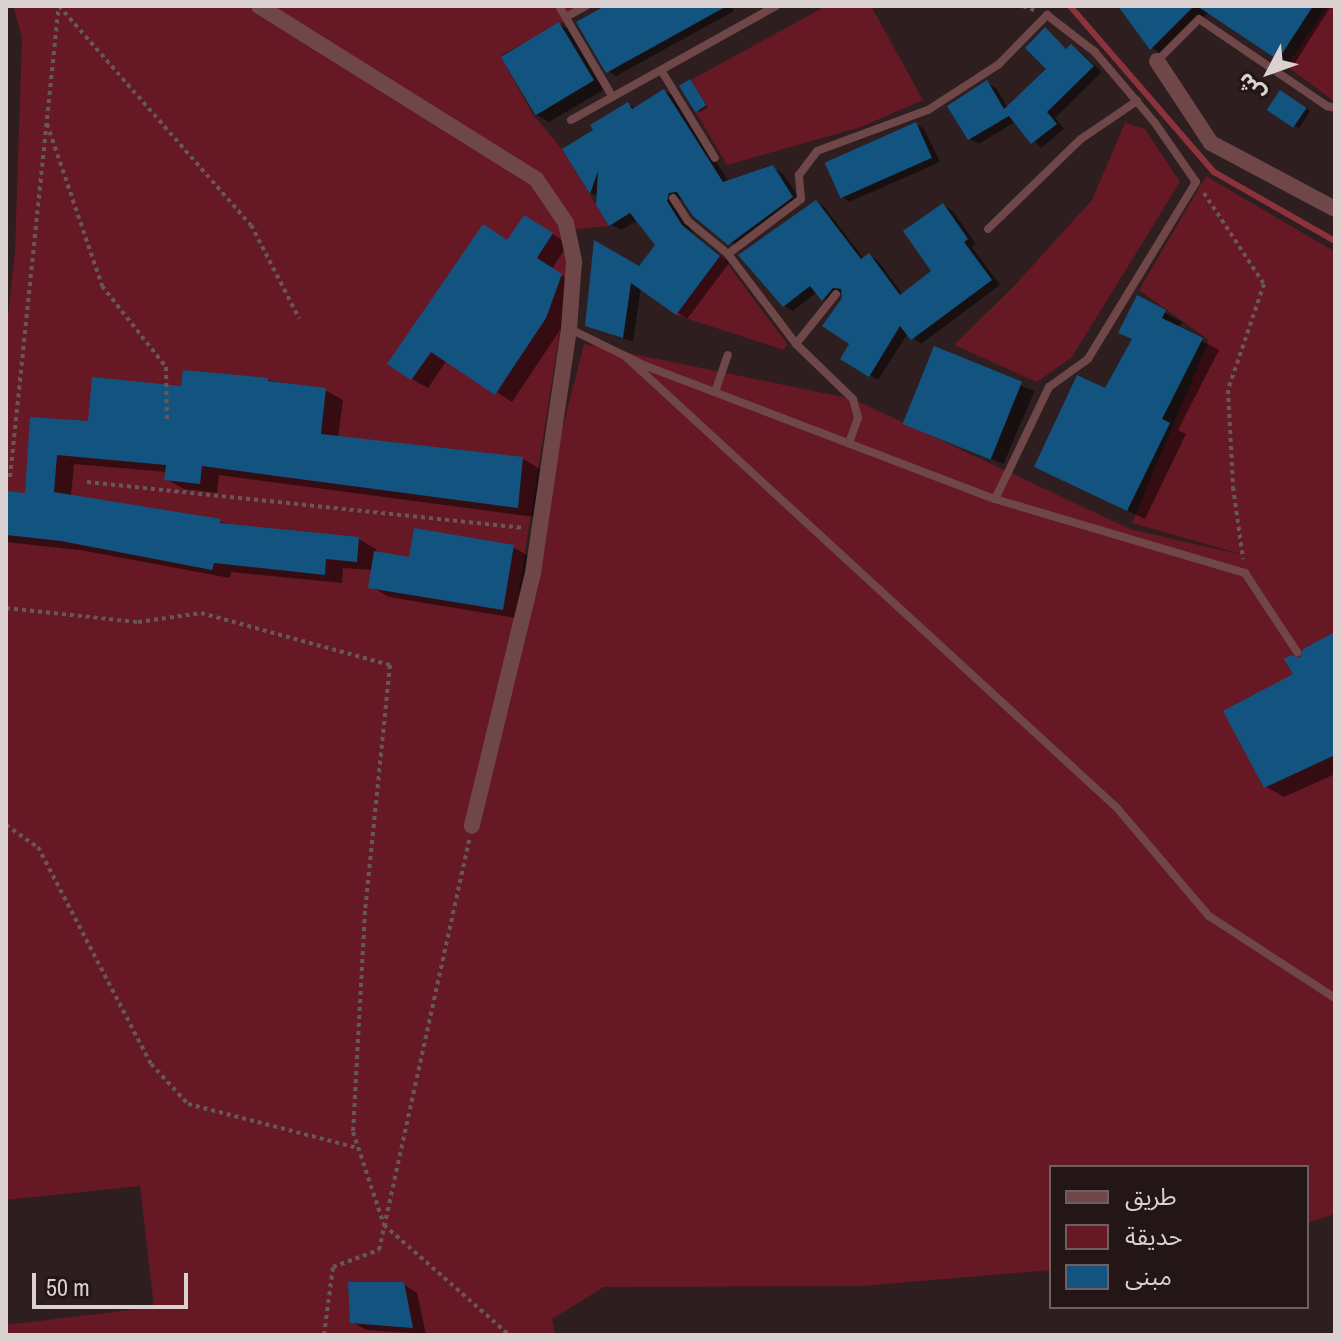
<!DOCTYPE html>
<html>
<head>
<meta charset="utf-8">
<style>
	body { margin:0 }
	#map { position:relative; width:1341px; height:1341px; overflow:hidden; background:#2e1e1f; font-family:"Archivo Narrow","Noto Sans Arabic",sans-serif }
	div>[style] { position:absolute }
	.green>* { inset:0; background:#661824 }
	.shadow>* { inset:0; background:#0007; transform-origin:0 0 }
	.stream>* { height:6px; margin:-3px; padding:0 3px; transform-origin:3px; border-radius:3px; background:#8c323d }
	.building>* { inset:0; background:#135380; transform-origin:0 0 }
	.path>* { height:4px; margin-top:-2px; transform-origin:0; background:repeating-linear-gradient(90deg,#665859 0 4px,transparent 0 8px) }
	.lane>* { height:8px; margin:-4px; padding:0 4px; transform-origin:4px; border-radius:4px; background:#6f4749 }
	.street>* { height:16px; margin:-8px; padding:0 8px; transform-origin:8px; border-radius:8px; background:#6f4749 }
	span { translate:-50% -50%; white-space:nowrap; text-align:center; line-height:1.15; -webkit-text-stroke:7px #241516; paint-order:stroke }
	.frame { position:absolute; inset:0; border:8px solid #dcd1d1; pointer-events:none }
	.legend { position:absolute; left:1049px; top:1165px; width:260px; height:144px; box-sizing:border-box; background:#241516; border:2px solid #6e6061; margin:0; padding:10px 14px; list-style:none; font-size:24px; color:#dcd1d1 }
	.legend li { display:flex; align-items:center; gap:16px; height:40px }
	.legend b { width:40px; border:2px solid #6e6061 }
	.north { position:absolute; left:1229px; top:32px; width:80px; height:80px; -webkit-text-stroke:6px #241516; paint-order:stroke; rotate:229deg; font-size:22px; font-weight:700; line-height:32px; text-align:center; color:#dcd1d1 }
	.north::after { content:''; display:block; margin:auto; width:28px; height:36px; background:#dcd1d1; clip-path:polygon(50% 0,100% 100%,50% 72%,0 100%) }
	.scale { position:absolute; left:32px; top:1273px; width:156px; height:36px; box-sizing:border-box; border:4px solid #dcd1d1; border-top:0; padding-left:10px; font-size:24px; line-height:28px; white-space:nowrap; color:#dcd1d1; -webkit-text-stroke:6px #241516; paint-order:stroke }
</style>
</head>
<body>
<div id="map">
	<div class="green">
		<i style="clip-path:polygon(13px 6px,593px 6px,500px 56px,534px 116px,562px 149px,609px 226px,576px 229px,516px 610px,584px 344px,853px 399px,1130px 529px,1247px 556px,1132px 523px,1209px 340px,1139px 290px,1206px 176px,1335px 252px,1335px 1214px,1307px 1223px,1307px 1167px,1051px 1167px,1051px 1270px,863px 1286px,604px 1287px,552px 1319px,555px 1335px,6px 1335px,6px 1325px,154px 1307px,140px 1186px,6px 1200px,6px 335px,15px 251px,22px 37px)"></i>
		<i style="clip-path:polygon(826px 6px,871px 6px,923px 100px,861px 127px,727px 165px,680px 86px)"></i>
		<i style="clip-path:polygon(1327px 6px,1335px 6px,1335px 102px,1287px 66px)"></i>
		<i style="clip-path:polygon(1125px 123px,1145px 129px,1180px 182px,1072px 357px,1037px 382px,954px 345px,1015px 285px,1092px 200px)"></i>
		<i style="clip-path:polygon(721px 255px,787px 344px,784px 350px,676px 315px)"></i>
	</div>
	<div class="shadow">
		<i style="clip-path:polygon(609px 6px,732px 6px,734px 11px,616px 76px,608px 71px)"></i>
		<i style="clip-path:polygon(1128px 6px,1331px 6px,1293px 66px,1209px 12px,1165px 56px,1152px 48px)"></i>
		<i style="clip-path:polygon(559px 24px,573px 32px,607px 88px,549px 122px,535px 114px)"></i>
		<i style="clip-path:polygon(1045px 30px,1068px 50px,1071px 47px,1080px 52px,1102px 72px,1055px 118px,1064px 129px,1041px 148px,1016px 121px,979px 144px,970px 139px,987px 83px,996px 88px,1008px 108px,1049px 69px)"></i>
		<i style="clip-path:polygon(691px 81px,708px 107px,700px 112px,696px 110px)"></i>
		<i style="clip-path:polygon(664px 91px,675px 97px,729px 182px,772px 167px,783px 174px,802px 203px,740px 249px,679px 198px,677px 208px,693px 233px,729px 263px,687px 319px,641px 287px,633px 342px,587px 325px,658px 245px,638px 220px,621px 230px,610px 224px,599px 197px,591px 193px,565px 150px,628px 104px,636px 109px)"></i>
		<i style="left:1281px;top:92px;width:35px;height:21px;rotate:33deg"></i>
		<i style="clip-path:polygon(916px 124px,924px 129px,940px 162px,849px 202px,841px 196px)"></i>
		<i style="clip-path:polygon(816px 202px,825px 208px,864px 259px,869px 255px,878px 261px,903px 295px,934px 272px,943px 205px,952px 210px,976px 244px,972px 247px,1000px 285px,921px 344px,908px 333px,878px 380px,843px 358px,852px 343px,843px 291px,831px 304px,817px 292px,793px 311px,784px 306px)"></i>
		<i style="clip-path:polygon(540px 226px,568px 244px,552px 269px,577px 285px,562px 327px,512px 402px,447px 360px,428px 388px,412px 379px,509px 242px)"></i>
		<i style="clip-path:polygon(1138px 298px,1182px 322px,1178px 328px,1219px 350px,1178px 430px,1186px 434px,1145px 519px,1054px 476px,1134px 340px)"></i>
		<i style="left:935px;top:349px;width:108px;height:79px;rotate:23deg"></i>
		<i style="clip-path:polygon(268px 380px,325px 390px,343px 400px,338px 438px,523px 459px,540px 469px,535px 517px,219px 475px,217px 493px,184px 489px,166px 479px,167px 472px,74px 464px,71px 496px,220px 521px,229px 526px,359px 539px,376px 549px,376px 553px,411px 559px,513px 547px,532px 558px,522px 619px,389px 597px,370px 586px,373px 570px,343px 568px,342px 583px,231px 572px,230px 578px,80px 550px,6px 542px,6px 493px,27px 495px,31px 419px,89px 423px,183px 389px)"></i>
		<i style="clip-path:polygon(1335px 634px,1335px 774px,1284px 797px,1265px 786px,1296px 675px,1301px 661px)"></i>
		<i style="clip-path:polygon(403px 1284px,417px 1293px,426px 1334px,366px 1330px,352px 1322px)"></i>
	</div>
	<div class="stream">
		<i style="left:1070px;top:6px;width:220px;rotate:49.1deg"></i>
		<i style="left:1214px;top:172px;width:139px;rotate:29.7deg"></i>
	</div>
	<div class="building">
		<i style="clip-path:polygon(605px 6px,727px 6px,606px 73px,576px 22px)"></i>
		<i style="clip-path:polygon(1118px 6px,1194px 6px,1150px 50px)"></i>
		<i style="clip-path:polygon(1197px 6px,1313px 6px,1278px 60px)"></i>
		<i style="left:559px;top:22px;width:68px;height:68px;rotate:59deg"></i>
		<i style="clip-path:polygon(1045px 27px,1066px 49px,1071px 44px,1094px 66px,1047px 112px,1057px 124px,1031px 144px,1009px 116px,968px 140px,947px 106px,987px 80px,1004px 109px,1046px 69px,1025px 48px)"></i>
		<i style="left:690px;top:79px;width:31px;height:13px;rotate:58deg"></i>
		<i style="clip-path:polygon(664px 89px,723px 182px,773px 165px,793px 197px,728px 245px,693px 216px,677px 192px,669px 193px,667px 201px,682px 225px,720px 256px,676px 315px,631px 283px,623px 338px,585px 326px,594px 240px,639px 266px,655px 245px,630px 213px,609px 226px,596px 205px,598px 171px,590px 194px,562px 149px,593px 130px,590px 125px,628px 102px,632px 109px)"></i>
		<i style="left:1280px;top:90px;width:32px;height:24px;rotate:34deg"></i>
		<i style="left:916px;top:122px;width:39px;height:100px;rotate:66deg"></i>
		<i style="clip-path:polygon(816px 200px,861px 259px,869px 253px,900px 295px,931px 271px,903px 231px,943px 203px,968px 239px,964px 242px,992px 280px,911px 340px,900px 326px,869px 377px,840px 359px,849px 344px,822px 326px,842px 298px,841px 289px,833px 288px,822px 301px,810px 286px,783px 307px,738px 255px)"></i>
		<i style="clip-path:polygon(524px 215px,553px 233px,537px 258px,562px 274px,546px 318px,495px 395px,431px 352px,411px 380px,387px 364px,483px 224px,507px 240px)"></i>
		<i style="clip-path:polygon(1137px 295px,1166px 310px,1162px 318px,1203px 338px,1162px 419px,1170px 423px,1127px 511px,1034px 467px,1077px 375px,1105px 388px,1132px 339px,1118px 333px)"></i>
		<i style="left:934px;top:346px;width:95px;height:84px;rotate:22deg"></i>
		<i style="clip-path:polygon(183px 370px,268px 378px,268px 381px,326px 388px,321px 434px,523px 457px,518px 508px,202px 466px,200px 484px,164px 480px,166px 465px,57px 455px,54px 492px,221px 519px,220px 523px,359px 537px,357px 562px,326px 559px,325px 575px,214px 563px,212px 570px,61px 541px,6px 535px,6px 491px,25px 493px,30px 417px,88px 421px,92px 377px,181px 386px)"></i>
		<i style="clip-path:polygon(414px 528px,514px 545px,503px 610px,368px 588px,374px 551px,409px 557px)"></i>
		<i style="clip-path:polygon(1335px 632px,1335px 755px,1264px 788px,1223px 711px,1293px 674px,1284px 659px,1291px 655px,1300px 658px,1303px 649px)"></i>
		<i style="clip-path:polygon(348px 1282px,404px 1282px,413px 1328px,350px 1323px)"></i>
	</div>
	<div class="path">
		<i style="left:59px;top:6px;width:291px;rotate:48.8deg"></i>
		<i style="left:251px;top:225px;width:105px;rotate:62.7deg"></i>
		<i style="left:1023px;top:6px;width:12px;rotate:20deg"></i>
		<i style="left:47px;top:124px;width:171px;rotate:71.2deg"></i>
		<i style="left:102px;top:286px;width:103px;rotate:51.7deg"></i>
		<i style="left:166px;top:367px;width:52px;rotate:88.9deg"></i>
		<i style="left:1204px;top:193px;width:109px;rotate:56.6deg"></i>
		<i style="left:1264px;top:284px;width:112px;rotate:108.8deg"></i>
		<i style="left:1228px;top:390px;width:97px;rotate:87deg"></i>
		<i style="left:1233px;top:487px;width:73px;rotate:82.1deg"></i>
		<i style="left:10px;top:477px;width:474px;rotate:-84.1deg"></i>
		<i style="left:87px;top:482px;width:437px;rotate:6deg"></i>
		<i style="left:6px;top:608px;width:133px;rotate:6.1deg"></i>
		<i style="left:138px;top:622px;width:64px;rotate:-8.1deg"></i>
		<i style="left:201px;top:613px;width:196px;rotate:15.4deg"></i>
		<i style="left:390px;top:665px;width:247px;rotate:95.8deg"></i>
		<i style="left:365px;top:911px;width:221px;rotate:93.1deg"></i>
		<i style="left:353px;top:1132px;width:98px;rotate:71.6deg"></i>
		<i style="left:384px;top:1225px;width:167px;rotate:41.3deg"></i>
		<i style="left:6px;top:825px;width:39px;rotate:35deg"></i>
		<i style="left:38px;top:847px;width:245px;rotate:62.5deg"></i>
		<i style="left:151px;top:1064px;width:54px;rotate:47.2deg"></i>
		<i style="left:188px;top:1104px;width:176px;rotate:14.5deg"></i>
		<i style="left:324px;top:1335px;width:69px;rotate:-82.5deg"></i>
		<i style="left:333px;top:1267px;width:49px;rotate:-20.3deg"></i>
		<i style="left:379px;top:1250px;width:420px;rotate:-77.6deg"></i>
	</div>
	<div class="lane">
		<i style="left:559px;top:6px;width:104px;rotate:59.5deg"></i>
		<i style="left:566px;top:17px;width:23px;rotate:-29deg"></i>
		<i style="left:1157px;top:61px;width:59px;rotate:-45deg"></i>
		<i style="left:1199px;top:19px;width:155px;rotate:34.2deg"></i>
		<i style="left:1327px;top:106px;width:8px;rotate:14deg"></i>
		<i style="left:661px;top:70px;width:103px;rotate:58.5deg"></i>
		<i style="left:571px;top:120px;width:235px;rotate:-29.1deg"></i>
		<i style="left:673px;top:198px;width:27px;rotate:57deg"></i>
		<i style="left:688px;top:221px;width:52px;rotate:39.5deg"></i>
		<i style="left:728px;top:254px;width:91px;rotate:-37deg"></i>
		<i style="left:801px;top:199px;width:24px;rotate:-95deg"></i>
		<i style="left:799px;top:175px;width:30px;rotate:-53deg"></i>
		<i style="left:817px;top:151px;width:118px;rotate:-20.3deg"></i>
		<i style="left:928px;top:110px;width:85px;rotate:-32.9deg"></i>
		<i style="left:999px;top:64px;width:69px;rotate:-45.6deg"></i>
		<i style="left:1047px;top:15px;width:61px;rotate:37.6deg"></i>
		<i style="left:1095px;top:52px;width:93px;rotate:49.8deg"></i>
		<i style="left:1155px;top:123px;width:72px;rotate:55.2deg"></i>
		<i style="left:1196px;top:182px;width:207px;rotate:121.4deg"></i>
		<i style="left:1088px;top:359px;width:48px;rotate:144.3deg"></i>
		<i style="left:1049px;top:387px;width:124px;rotate:115.7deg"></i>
		<i style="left:988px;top:229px;width:129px;rotate:-44.1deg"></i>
		<i style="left:1081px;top:139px;width:68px;rotate:-34.2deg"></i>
		<i style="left:728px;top:254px;width:113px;rotate:52.9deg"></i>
		<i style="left:796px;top:344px;width:79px;rotate:44deg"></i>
		<i style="left:853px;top:399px;width:20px;rotate:75deg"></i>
		<i style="left:858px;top:418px;width:27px;rotate:110deg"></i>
		<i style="left:570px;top:329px;width:85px;rotate:26deg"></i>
		<i style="left:646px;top:366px;width:373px;rotate:20.9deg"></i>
		<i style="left:995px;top:499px;width:261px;rotate:16.5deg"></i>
		<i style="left:1245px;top:573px;width:95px;rotate:56.6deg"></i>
		<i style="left:796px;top:344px;width:64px;rotate:-51.3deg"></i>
		<i style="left:625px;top:356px;width:668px;rotate:42.57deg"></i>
		<i style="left:1117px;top:808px;width:142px;rotate:49.6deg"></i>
		<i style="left:1209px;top:916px;width:150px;rotate:33.1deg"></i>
		<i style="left:715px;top:392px;width:39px;rotate:-71deg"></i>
	</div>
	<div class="street">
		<i style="left:259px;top:6px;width:327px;rotate:32deg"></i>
		<i style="left:536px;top:179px;width:53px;rotate:55.7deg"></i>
		<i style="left:566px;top:223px;width:40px;rotate:78deg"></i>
		<i style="left:574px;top:262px;width:67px;rotate:94.3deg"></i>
		<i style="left:569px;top:329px;width:247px;rotate:98.4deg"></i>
		<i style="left:533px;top:573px;width:260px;rotate:103.6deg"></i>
		<i style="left:1157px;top:61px;width:98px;rotate:56.6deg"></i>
		<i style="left:1211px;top:143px;width:140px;rotate:28deg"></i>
	</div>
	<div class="frame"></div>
	<ul class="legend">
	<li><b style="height:10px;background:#6f4749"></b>طريق</li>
	<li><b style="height:22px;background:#661824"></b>حديقة</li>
	<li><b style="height:22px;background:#135380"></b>مبنى</li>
	</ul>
	<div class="north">ش</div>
	<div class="scale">50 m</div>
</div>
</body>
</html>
